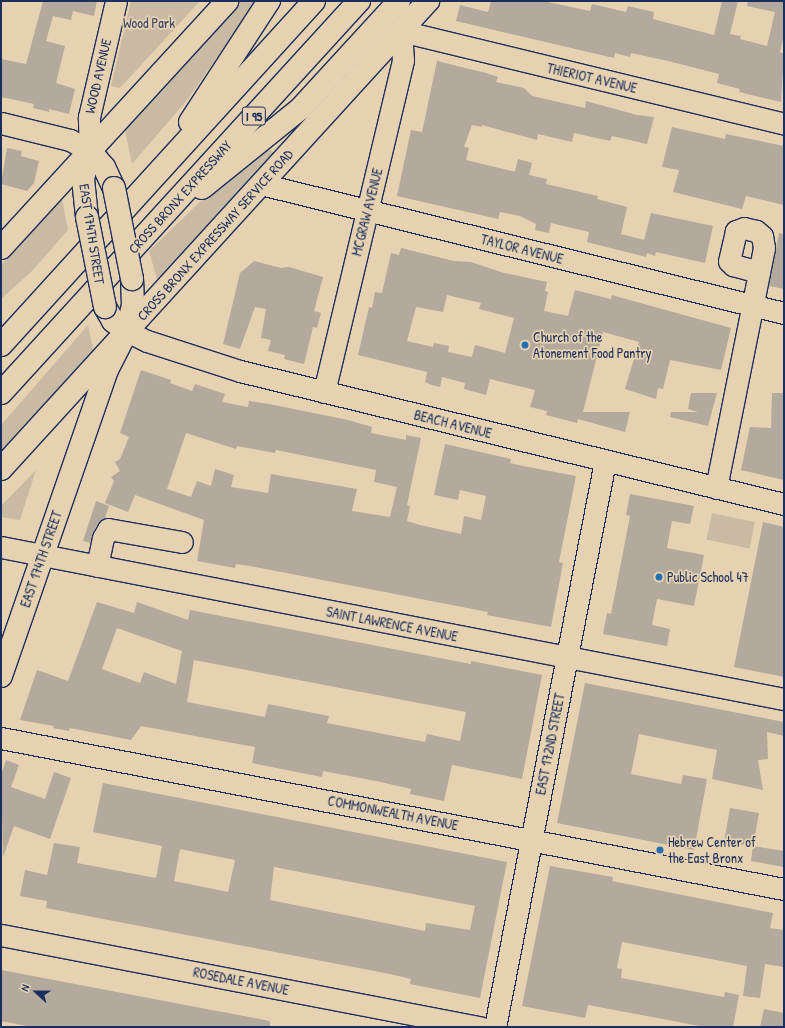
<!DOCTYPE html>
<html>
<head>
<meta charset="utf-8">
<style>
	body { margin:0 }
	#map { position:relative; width:785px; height:1028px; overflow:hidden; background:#e6d2b0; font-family:"Patrick Hand",sans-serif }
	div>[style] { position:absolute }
	.green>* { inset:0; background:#c9baa4; transform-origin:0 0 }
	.building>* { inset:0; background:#b3a99c }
	.roads { filter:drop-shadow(1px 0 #1b2f5e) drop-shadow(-1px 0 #1b2f5e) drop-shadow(0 1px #1b2f5e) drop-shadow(0 -1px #1b2f5e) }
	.minor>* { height:21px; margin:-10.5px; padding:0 10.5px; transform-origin:10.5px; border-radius:10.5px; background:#e6d2b0 }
	.major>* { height:22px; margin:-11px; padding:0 11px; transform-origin:11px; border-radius:11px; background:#e6d2b0 }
	.highway>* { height:22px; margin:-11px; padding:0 11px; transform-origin:11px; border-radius:11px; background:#e6d2b0 }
	.bridges { filter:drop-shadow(1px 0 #1b2f5e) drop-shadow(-1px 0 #1b2f5e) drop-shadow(0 1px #1b2f5e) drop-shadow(0 -1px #1b2f5e) }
	.major-bridge>* { height:22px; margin:-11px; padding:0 11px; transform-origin:11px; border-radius:11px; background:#e6d2b0 }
	.dots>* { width:11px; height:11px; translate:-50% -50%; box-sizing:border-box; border:2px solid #e6d2b0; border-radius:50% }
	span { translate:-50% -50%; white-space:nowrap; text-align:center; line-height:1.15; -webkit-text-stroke:3.5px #e6d2b0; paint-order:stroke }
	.shield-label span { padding:1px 3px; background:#e6d2b0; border:1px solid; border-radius:3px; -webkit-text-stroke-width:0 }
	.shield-label { font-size:13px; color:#1b2f5e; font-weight:700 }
	.park-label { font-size:14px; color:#354468 }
	.street-label { font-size:14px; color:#1b2f5e }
	.poi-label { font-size:14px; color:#1b2f5e }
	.left { translate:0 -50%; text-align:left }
	.frame { position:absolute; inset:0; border:2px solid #1b2f5e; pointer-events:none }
	.north { position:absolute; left:16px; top:972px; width:40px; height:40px; -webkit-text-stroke:3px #e6d2b0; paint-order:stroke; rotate:291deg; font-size:11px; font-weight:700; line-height:16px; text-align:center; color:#1b2f5e }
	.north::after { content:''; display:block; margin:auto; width:14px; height:18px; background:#1b2f5e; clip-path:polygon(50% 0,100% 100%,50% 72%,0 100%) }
</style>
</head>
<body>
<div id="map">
	<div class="green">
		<i style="clip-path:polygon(131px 1px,200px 1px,120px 88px,111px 86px)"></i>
		<i style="clip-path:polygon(242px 1px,256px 1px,188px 99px,132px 164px,125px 130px)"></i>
		<i style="clip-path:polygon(267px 147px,275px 154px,158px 283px,149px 251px,206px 196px)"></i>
		<i style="clip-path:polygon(62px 199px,68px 230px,33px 270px,1px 299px,1px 265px)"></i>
		<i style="clip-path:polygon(88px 325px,94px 353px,1px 455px,1px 425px)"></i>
		<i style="clip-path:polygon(36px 470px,20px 520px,1px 517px,1px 506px)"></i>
		<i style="left:712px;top:513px;width:44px;height:27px;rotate:12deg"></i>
	</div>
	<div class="building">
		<i style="clip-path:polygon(43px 1px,97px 1px,94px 16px,73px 11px,71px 20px,53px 16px,46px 41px,65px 46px,56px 83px,75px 89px,69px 114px,49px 109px,49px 112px,33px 108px,34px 104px,1px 97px,1px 59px,26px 64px)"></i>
		<i style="clip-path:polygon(491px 1px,543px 1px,590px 11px,592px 4px,626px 12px,628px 6px,654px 12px,653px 19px,714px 35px,722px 1px,738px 1px,730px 34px,741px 36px,740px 39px,767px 46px,775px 12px,747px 6px,748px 1px,784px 1px,784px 35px,780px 52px,784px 54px,781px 102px,739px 92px,740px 89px,717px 83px,719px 74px,668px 61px,631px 53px,630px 57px,615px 53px,614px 58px,456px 21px,460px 5px,488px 12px)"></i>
		<i style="clip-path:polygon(437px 61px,486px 73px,498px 77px,496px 82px,524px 88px,532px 96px,585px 108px,586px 101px,637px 115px,654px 117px,647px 144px,612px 136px,610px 141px,574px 133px,572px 142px,538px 134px,537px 140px,482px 125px,482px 127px,472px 125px,464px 147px,469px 148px,466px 160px,512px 171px,515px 171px,518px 159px,532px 163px,529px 175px,547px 179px,546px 184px,598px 196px,597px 199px,627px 207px,621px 234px,644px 240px,651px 213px,713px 226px,705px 263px,656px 252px,655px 256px,647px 253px,646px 257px,587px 242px,589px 232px,551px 223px,549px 233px,535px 230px,536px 224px,520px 216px,500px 212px,498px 219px,397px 196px,411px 130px,422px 132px)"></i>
		<i style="clip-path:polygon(672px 127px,725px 139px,726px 134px,784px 146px,784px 205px,746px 196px,742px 209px,673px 192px,679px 170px,662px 167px)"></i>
		<i style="clip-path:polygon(7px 148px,22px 151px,21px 156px,39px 161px,34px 183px,27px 191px,1px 184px)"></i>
		<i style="clip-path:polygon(779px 233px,784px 234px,784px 289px,769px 286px)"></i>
		<i style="clip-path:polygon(evenodd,401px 248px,454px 261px,471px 262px,504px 273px,547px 282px,545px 291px,548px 292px,544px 311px,568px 316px,575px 290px,611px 299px,612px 295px,626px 299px,731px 328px,721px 370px,670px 360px,663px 389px,658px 388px,656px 399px,625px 389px,639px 342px,603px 332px,583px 412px,630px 412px,625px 432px,578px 419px,577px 423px,546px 415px,547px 411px,530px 407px,535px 390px,490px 379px,486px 395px,464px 389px,465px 383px,442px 377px,440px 387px,432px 385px,425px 382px,427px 372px,358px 355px,369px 307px,372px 308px,375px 292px,382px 293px,391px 253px,399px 255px,401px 248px,447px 295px,481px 303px,479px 309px,514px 318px,505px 353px,475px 345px,472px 357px,448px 352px,449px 346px,434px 343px,433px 347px,407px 341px,416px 307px,443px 312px,447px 295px)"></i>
		<i style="clip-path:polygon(254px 261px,281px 268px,289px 267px,323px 277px,314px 311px,321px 313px,317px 328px,313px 327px,304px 364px,284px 359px,285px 355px,268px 351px,271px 340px,261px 338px,266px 309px,255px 307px,240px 349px,223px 344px,240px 273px)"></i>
		<i style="clip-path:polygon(evenodd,141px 370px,171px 380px,170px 383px,192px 391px,195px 384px,225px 394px,222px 402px,248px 407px,249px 401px,269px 404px,348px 420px,372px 427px,371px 433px,406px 440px,406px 435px,421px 438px,407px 505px,410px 506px,407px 521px,420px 525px,461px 534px,464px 516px,481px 520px,486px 496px,460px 490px,458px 500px,434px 495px,445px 444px,511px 459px,510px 463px,523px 466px,576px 476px,559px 562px,563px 563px,551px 627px,487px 615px,488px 612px,250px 566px,236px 564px,235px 568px,197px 561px,204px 520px,135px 495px,128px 512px,105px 503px,114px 481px,111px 477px,120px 471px,115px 462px,120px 459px,129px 437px,120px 433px,141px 370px,186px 433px,236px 449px,237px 446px,275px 453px,276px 450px,376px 470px,374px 482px,397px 487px,390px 517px,352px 511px,357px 489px,271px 474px,268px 493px,231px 487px,234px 475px,215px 469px,211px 486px,197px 481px,191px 497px,167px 489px,186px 433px)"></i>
		<i style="clip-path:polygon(691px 393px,717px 393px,708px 426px,670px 417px,671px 412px,698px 412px,688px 409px)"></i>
		<i style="clip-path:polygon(772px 393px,784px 393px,784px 480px,741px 470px,750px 427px,771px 428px)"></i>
		<i style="clip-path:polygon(630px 494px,694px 506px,690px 524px,672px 521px,667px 548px,704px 555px,694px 606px,657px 599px,652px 625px,670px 629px,667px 646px,603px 634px,607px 613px,611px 614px,630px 516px,626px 515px)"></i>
		<i style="clip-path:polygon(96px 501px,109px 506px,105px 518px,98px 523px,93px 532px,90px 543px,83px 541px)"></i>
		<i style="clip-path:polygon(763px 522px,784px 527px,784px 677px,734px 667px)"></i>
		<i style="clip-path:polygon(evenodd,97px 602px,134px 613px,137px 602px,188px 620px,190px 610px,471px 664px,471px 661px,542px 675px,522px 779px,452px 765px,444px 801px,410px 794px,411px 789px,376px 781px,323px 771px,322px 777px,252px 763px,255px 747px,238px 744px,141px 726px,131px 740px,70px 728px,69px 731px,53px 728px,54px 726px,20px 720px,37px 670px,68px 681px,97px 602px,117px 628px,182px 651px,176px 684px,144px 672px,140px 683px,102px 669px,117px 628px,97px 602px,194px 660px,466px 712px,460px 741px,427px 734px,425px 742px,327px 723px,329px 716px,268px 704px,265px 717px,187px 702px,194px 660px)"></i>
		<i style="clip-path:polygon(585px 683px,784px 722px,784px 736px,767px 732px,768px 759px,758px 760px,763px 790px,712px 779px,717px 750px,639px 734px,631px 774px,681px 784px,683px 775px,707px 779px,694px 850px,557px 823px)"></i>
		<i style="clip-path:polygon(6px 760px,19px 765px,11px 787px,45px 799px,54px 772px,71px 778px,50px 839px,14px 826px,3px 857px,1px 775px)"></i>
		<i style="clip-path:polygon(evenodd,103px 783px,507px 862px,480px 998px,410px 984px,411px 979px,390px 974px,46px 908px,47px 901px,20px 896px,25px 870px,47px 875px,54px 843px,80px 847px,77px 863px,156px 878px,162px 846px,93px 832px,103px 783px,180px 849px,235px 860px,228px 892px,174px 881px,180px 849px,103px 783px,274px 867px,475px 906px,470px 930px,426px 923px,425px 931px,270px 900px,274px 867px)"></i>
		<i style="clip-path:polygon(730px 808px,759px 813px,753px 846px,784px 851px,784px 867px,751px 861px,753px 846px,724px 842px)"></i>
		<i style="clip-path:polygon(550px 866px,613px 877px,612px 881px,773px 913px,770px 928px,784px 930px,784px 967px,765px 964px,760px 998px,743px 996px,747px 966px,622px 942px,617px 968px,622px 969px,621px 978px,724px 997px,725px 992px,739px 995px,733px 1027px,705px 1027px,588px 1005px,585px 1018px,522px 1006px)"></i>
		<i style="clip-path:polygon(1px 970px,270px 1021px,270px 1027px,32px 1027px,1px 1021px)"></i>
		<i style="clip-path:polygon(764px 1009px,784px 1013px,784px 1027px,760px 1027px)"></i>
	</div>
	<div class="roads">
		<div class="minor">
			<i style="left:1px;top:123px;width:71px;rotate:13.8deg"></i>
			<i style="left:70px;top:140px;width:23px;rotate:29deg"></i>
			<i style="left:90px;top:151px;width:34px;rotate:-92deg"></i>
			<i style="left:89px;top:117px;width:119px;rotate:-76.9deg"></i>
			<i style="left:261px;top:184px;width:539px;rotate:13.86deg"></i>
			<i style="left:127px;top:331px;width:22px;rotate:27deg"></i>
			<i style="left:147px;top:341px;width:98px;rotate:17.9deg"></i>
			<i style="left:240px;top:371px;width:560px;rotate:13.74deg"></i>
			<i style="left:324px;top:392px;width:341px;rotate:-76.6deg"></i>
			<i style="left:403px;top:60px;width:29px;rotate:-94deg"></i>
			<i style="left:401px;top:31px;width:394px;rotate:13.6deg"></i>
			<i style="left:716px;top:488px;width:245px;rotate:-78.7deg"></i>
			<i style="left:764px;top:248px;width:12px;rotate:-99deg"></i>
			<i style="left:762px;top:236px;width:8px;rotate:-140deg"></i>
			<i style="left:756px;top:231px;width:12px;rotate:-166deg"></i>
			<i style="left:744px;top:228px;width:9px;rotate:159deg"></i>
			<i style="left:736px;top:231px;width:31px;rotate:103deg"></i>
			<i style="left:729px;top:261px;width:6px;rotate:45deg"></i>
			<i style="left:733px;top:265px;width:27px;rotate:15deg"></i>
			<i style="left:1px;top:547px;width:798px;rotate:10.99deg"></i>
			<i style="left:97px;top:566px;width:29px;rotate:-78deg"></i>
			<i style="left:103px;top:538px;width:10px;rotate:-61deg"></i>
			<i style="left:108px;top:529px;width:75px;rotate:10deg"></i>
			<i style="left:1px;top:738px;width:797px;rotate:10.92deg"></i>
			<i style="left:1px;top:935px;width:489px;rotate:10.9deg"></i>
			<i style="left:495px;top:1027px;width:577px;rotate:-79deg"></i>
		</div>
		<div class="major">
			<i style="left:90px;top:151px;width:21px;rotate:49deg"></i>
			<i style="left:104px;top:167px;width:23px;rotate:65deg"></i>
			<i style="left:87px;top:217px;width:38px;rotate:-96deg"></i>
			<i style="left:83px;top:179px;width:28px;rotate:-77deg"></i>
			<i style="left:1px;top:248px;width:335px;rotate:-47.5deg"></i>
			<i style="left:105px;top:307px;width:16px;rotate:60deg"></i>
			<i style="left:113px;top:321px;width:17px;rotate:36deg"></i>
			<i style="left:1px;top:469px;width:634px;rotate:-47.62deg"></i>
			<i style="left:1px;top:676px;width:324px;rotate:-70.9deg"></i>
			<i style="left:107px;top:370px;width:44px;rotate:-62.9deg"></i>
			<i style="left:127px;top:331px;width:26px;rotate:-77deg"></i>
			<i style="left:133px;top:306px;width:27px;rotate:-92deg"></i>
		</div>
		<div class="highway">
			<i style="left:190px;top:122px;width:145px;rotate:-56.9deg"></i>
			<i style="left:202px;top:188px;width:127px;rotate:-38.9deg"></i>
			<i style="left:301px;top:108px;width:145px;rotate:-47.5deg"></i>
			<i style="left:1px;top:345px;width:465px;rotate:-47.7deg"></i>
			<i style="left:1px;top:393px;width:531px;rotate:-47.6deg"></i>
		</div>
	</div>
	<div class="bridges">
		<div class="major-bridge">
			<i style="left:114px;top:188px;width:93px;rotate:78.8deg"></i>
			<i style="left:87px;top:217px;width:92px;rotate:78.7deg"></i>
		</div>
	</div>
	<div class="dots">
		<i style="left:525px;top:345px;background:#1f6fb2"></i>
		<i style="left:659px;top:577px;background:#1f6fb2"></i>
		<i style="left:660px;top:850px;background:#1f6fb2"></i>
	</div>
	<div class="shield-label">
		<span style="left:254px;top:116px">I 95</span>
	</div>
	<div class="park-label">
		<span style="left:149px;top:23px">Wood Park</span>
	</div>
	<div class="street-label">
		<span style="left:98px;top:76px;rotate:-77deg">WOOD AVENUE</span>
		<span style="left:592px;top:78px;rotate:13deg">THIERIOT AVENUE</span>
		<span style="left:180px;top:197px;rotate:-48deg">CROSS BRONX EXPRESSWAY</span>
		<span style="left:367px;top:212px;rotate:-76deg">MCGRAW AVENUE</span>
		<span style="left:92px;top:234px;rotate:81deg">EAST 174TH STREET</span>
		<span style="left:215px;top:235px;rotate:-48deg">CROSS BRONX EXPRESSWAY SERVICE ROAD</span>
		<span style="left:522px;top:249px;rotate:14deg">TAYLOR AVENUE</span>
		<span style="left:453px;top:424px;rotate:14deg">BEACH AVENUE</span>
		<span style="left:41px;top:559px;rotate:-71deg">EAST 174TH STREET</span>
		<span style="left:392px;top:624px;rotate:11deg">SAINT LAWRENCE AVENUE</span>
		<span style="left:550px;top:744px;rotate:-79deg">EAST 172ND STREET</span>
		<span style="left:393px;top:813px;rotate:11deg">COMMONWEALTH AVENUE</span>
		<span style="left:241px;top:981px;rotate:11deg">ROSEDALE AVENUE</span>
	</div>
	<div class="poi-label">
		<span class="left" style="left:533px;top:345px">Church of the<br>Atonement Food Pantry</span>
		<span class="left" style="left:667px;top:577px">Public School 47</span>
		<span class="left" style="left:668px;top:850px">Hebrew Center of<br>the East Bronx</span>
	</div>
	<div class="frame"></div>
	<div class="north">N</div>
</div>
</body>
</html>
